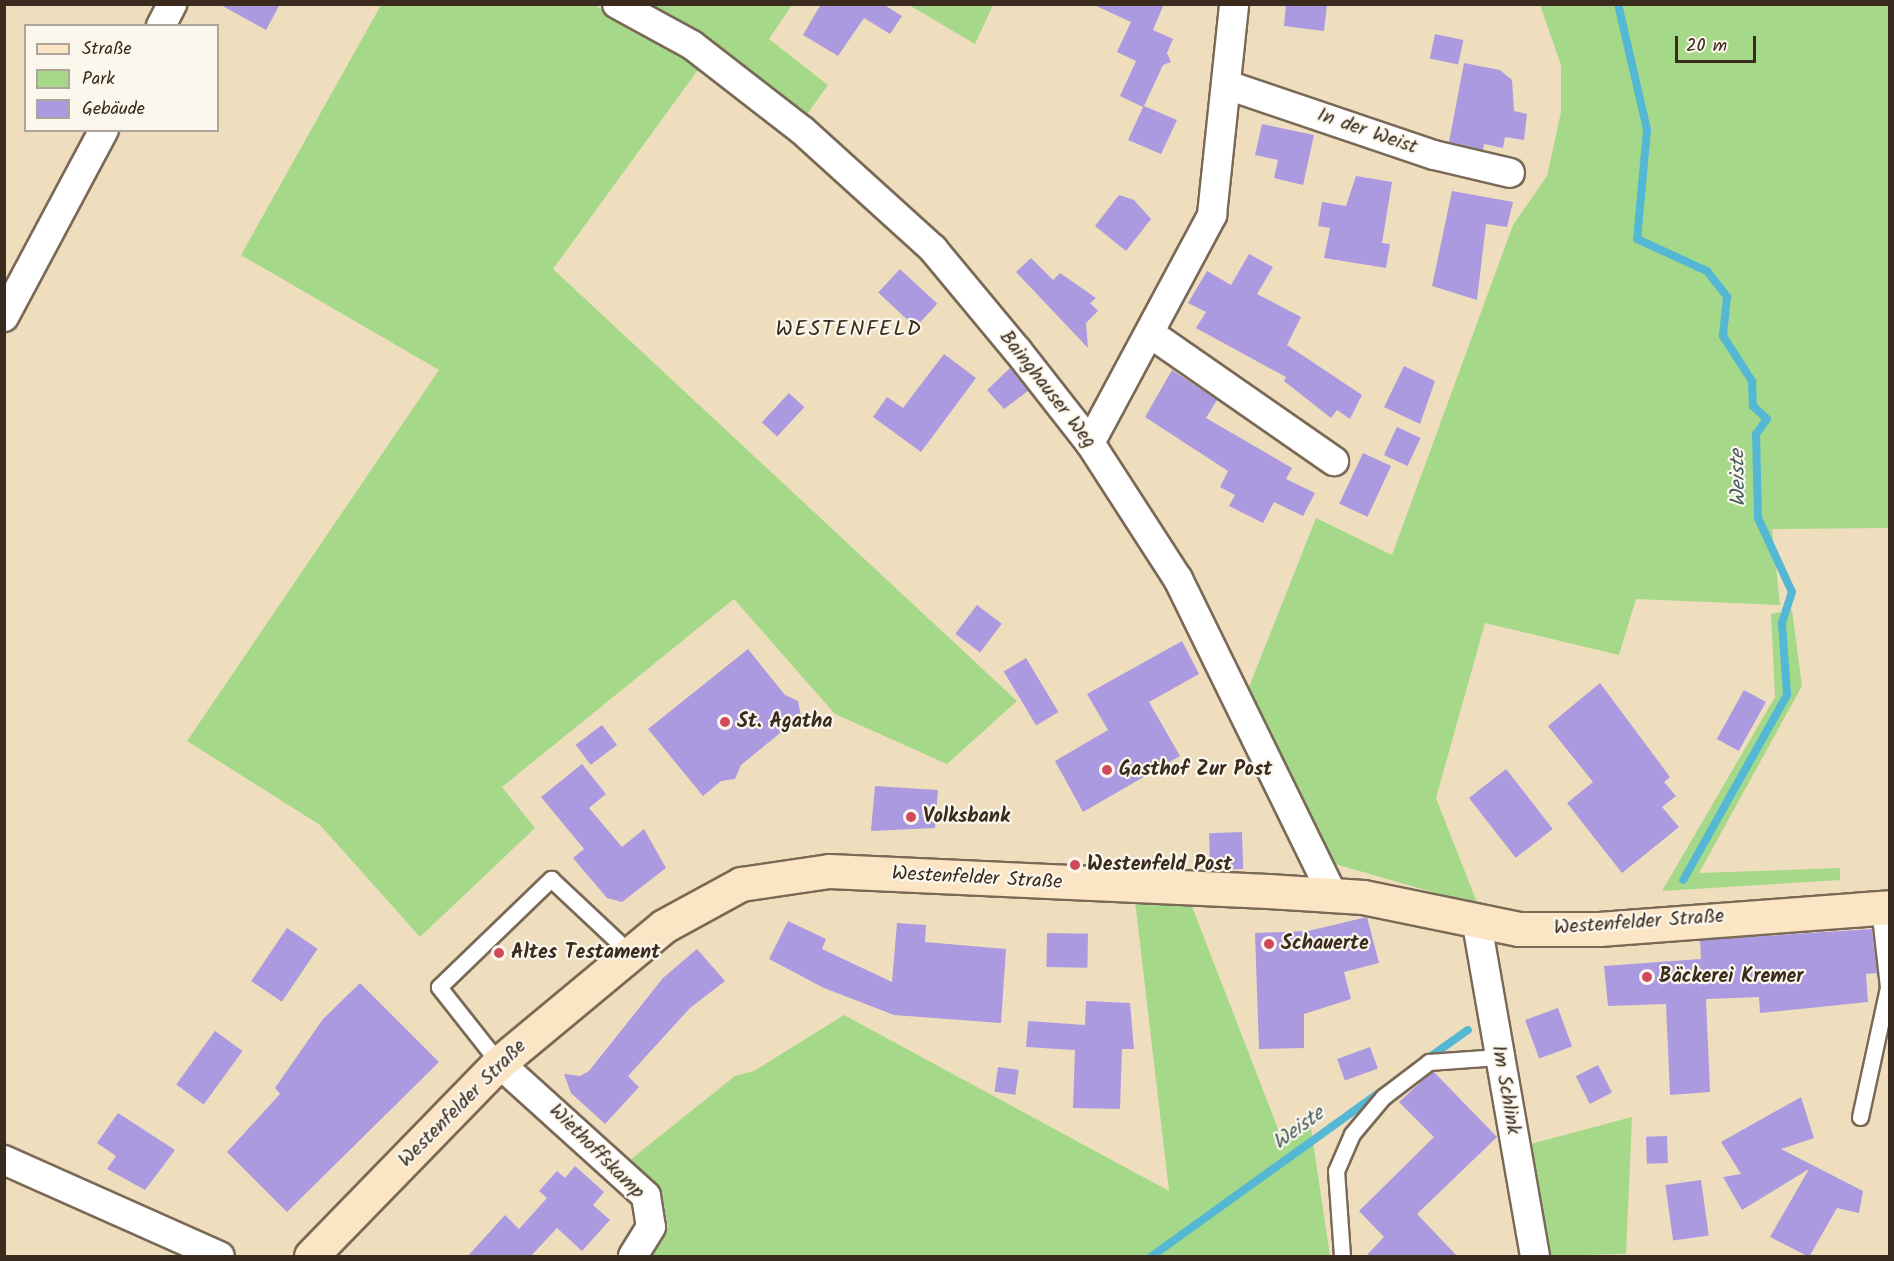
<!DOCTYPE html>
<meta charset="utf-8">
<style>
body{margin:0}
#map{position:relative;width:1894px;height:1261px;overflow:hidden;background:#eedebe;font-family:Kalam,sans-serif}
div>[style]{position:absolute}
[style*='--x']{left:calc(var(--x)*1px);top:calc(var(--y)*1px);width:calc(var(--w)*1px);rotate:calc(var(--a)*1deg)}
.green>*{inset:0;background:#a5d989}
.stream>*{height:8px;margin:-4px;padding:0 4px;transform-origin:4px;border-radius:4px;background:#54b7d3}
.building>*{inset:0;background:#ac9ae0;transform-origin:0 0}
.roads{filter:drop-shadow(2px 0 #7a6956) drop-shadow(-2px 0 #7a6956) drop-shadow(0 2px #7a6956) drop-shadow(0 -2px #7a6956)}
.service>*{height:15px;margin:-7.5px;padding:0 7.5px;transform-origin:7.5px;border-radius:7.5px;background:#fff}
.minor>*{height:28px;margin:-14px;padding:0 14px;transform-origin:14px;border-radius:14px;background:#fff}
.secondary>*{height:33px;margin:-16.5px;padding:0 16.5px;transform-origin:16.5px;border-radius:16.5px;background:#fce5c4}
.dots>*{width:16px;height:16px;translate:-50% -50%;box-sizing:border-box;border:3px solid #fbf7ec;border-radius:50%}
span{translate:-50% -50%;white-space:nowrap;text-align:center;line-height:1.15;-webkit-text-stroke:4.5px #fbf7ec;paint-order:stroke}
.street-label{font-size:20px;color:#3b2a1e}
.poi-label{font-size:20px;color:#3b2a1e;font-weight:700}
.left{translate:0 -50%;text-align:left}
.water-label{font-size:21px;color:#445b5d;font-style:italic}
.quarter-label{font-size:22px;color:#3b2a1e;letter-spacing:1.5px}
.frame{position:absolute;inset:0;border:6px solid #3b2a1e;pointer-events:none}
.legend{position:absolute;left:24px;top:24px;width:195px;height:108px;box-sizing:border-box;background:#fbf7ec;border:2px solid #aea59a;margin:0;padding:8px 10px;list-style:none;font-size:18px;color:#3b2a1e}
.legend li{display:flex;align-items:center;gap:12px;height:30px}
.legend b{width:30px;border:2px solid #aea59a}
.scale{position:absolute;left:1675px;top:36px;width:81px;height:27px;box-sizing:border-box;border:3px solid #3b2a1e;border-top:0;padding-left:8px;font-size:18px;line-height:21px;white-space:nowrap;color:#3b2a1e;-webkit-text-stroke:4px #fbf7ec;paint-order:stroke}
</style>
<div id="map">
<div class="green">
<div style="clip-path:polygon(381px 5px,594px 5px,703px 63px,553px 269px,1017px 701px,947px 764px,835px 714px,734px 599px,502px 787px,535px 828px,420px 937px,320px 825px,187px 741px,439px 370px,241px 255px)"></div>
<div style="clip-path:polygon(640px 5px,792px 5px,769px 39px,828px 85px,805px 117px)"></div>
<div style="clip-path:polygon(909px 5px,993px 5px,975px 44px)"></div>
<div style="clip-path:polygon(1540px 5px,1889px 5px,1889px 528px,1772px 529px,1780px 605px,1636px 599px,1619px 655px,1485px 623px,1436px 798px,1478px 905px,1335px 864px,1245px 697px,1316px 518px,1392px 555px,1513px 225px,1547px 176px,1561px 112px,1561px 65px)"></div>
<div style="clip-path:polygon(1792px 610px,1802px 686px,1699px 873px,1840px 868px,1840px 880px,1662px 891px,1775px 697px,1771px 614px)"></div>
<div style="clip-path:polygon(1135px 901px,1191px 904px,1280px 1134px,1309px 1115px,1330px 1256px,652px 1256px,668px 1226px,662px 1195px,630px 1160px,735px 1076px,754px 1071px,844px 1015px,1169px 1191px)"></div>
<div style="clip-path:polygon(1632px 1117px,1626px 1254px,1544px 1256px,1523px 1146px)"></div>
</div>
<div class="stream">
<div style="--x:1618;--y:4;--w:129;--a:77"></div>
<div style="--x:1647;--y:130;--w:109;--a:95.2"></div>
<div style="--x:1637;--y:239;--w:77;--a:24.6"></div>
<div style="--x:1707;--y:271;--w:33;--a:52"></div>
<div style="--x:1727;--y:297;--w:39;--a:96"></div>
<div style="--x:1723;--y:336;--w:54;--a:57.2"></div>
<div style="--x:1752;--y:381;--w:25;--a:88"></div>
<div style="--x:1753;--y:406;--w:19;--a:43"></div>
<div style="--x:1767;--y:419;--w:19;--a:126"></div>
<div style="--x:1756;--y:434;--w:84;--a:88.6"></div>
<div style="--x:1758;--y:518;--w:81;--a:65.3"></div>
<div style="--x:1792;--y:592;--w:33;--a:108"></div>
<div style="--x:1782;--y:623;--w:72;--a:86"></div>
<div style="--x:1787;--y:695;--w:212;--a:119.3"></div>
<div style="--x:1427;--y:1059;--w:50;--a:-35.3"></div>
<div style="--x:1152;--y:1256;--w:286;--a:-35.7"></div>
</div>
<div class="building">
<div style="clip-path:polygon(219px 4px,280px 4px,266px 30px)"></div>
<div style="clip-path:polygon(821px 4px,883px 4px,902px 16px,890px 34px,864px 18px,838px 56px,803px 35px)"></div>
<div style="clip-path:polygon(1092px 4px,1164px 4px,1153px 30px,1173px 39px,1167px 53px,1171px 62px,1163px 65px,1144px 106px,1177px 120px,1161px 154px,1128px 140px,1143px 107px,1120px 96px,1136px 61px,1117px 52px,1131px 22px)"></div>
<div style="clip-path:polygon(1286px 4px,1327px 4px,1324px 31px,1284px 26px)"></div>
<div style="left:1435px;top:34px;width:29px;height:25px;rotate:12deg"></div>
<div style="clip-path:polygon(1464px 63px,1500px 70px,1512px 80px,1514px 111px,1527px 114px,1524px 140px,1505px 137px,1503px 148px,1484px 144px,1483px 150px,1449px 142px)"></div>
<div style="clip-path:polygon(1262px 124px,1314px 135px,1303px 185px,1274px 178px,1278px 160px,1255px 155px)"></div>
<div style="clip-path:polygon(1356px 176px,1392px 182px,1382px 243px,1390px 244px,1386px 268px,1324px 258px,1330px 228px,1318px 226px,1322px 202px,1346px 206px)"></div>
<div style="clip-path:polygon(1452px 191px,1513px 202px,1507px 227px,1486px 224px,1477px 300px,1432px 286px)"></div>
<div style="clip-path:polygon(1119px 195px,1134px 200px,1151px 219px,1126px 251px,1095px 226px)"></div>
<div style="clip-path:polygon(1249px 254px,1273px 267px,1257px 294px,1301px 317px,1287px 345px,1362px 395px,1350px 419px,1337px 410px,1331px 418px,1284px 381px,1286px 377px,1196px 328px,1206px 312px,1188px 303px,1207px 271px,1231px 285px)"></div>
<div style="clip-path:polygon(1031px 258px,1053px 280px,1060px 273px,1096px 298px,1090px 303px,1098px 311px,1086px 323px,1088px 348px,1016px 272px)"></div>
<div style="left:900px;top:269px;width:51px;height:32px;rotate:43deg"></div>
<div style="clip-path:polygon(944px 354px,976px 378px,921px 452px,873px 417px,887px 397px,903px 408px)"></div>
<div style="clip-path:polygon(1404px 366px,1435px 381px,1420px 424px,1384px 407px)"></div>
<div style="clip-path:polygon(1010px 368px,1028px 391px,1004px 409px,987px 390px)"></div>
<div style="clip-path:polygon(1172px 370px,1217px 400px,1206px 418px,1292px 468px,1286px 479px,1315px 493px,1303px 516px,1274px 502px,1263px 523px,1229px 506px,1235px 495px,1220px 487px,1228px 471px,1145px 417px)"></div>
<div style="left:789px;top:393px;width:21px;height:40px;rotate:43deg"></div>
<div style="left:1397px;top:427px;width:26px;height:31px;rotate:25deg"></div>
<div style="left:1363px;top:453px;width:31px;height:56px;rotate:25deg"></div>
<div style="left:977px;top:605px;width:31px;height:36px;rotate:37deg"></div>
<div style="clip-path:polygon(1182px 641px,1199px 674px,1149px 702px,1180px 756px,1083px 812px,1055px 761px,1108px 730px,1087px 694px)"></div>
<div style="clip-path:polygon(748px 649px,785px 695px,798px 701px,801px 716px,741px 765px,735px 779px,721px 781px,703px 796px,648px 729px)"></div>
<div style="left:1026px;top:658px;width:63px;height:26px;rotate:59deg"></div>
<div style="clip-path:polygon(1600px 683px,1670px 777px,1664px 782px,1676px 796px,1662px 807px,1679px 827px,1622px 873px,1567px 803px,1593px 782px,1548px 726px)"></div>
<div style="left:1744px;top:690px;width:25px;height:56px;rotate:29deg"></div>
<div style="left:602px;top:725px;width:25px;height:33px;rotate:53deg"></div>
<div style="clip-path:polygon(582px 764px,606px 794px,589px 808px,622px 847px,644px 829px,666px 868px,622px 902px,607px 898px,573px 858px,584px 849px,541px 797px)"></div>
<div style="left:1506px;top:769px;width:76px;height:47px;rotate:52deg"></div>
<div style="clip-path:polygon(875px 786px,938px 790px,935px 828px,871px 831px)"></div>
<div style="left:1242px;top:832px;width:37px;height:33px;rotate:88deg"></div>
<div style="clip-path:polygon(1367px 917px,1379px 963px,1344px 972px,1351px 999px,1304px 1014px,1304px 1048px,1259px 1049px,1255px 933px,1308px 931px)"></div>
<div style="clip-path:polygon(788px 921px,826px 939px,822px 949px,892px 982px,897px 923px,926px 925px,925px 942px,1006px 949px,1001px 1023px,894px 1015px,824px 988px,769px 959px)"></div>
<div style="left:287px;top:928px;width:37px;height:64px;rotate:34deg"></div>
<div style="clip-path:polygon(1872px 929px,1877px 973px,1866px 974px,1868px 1002px,1760px 1013px,1759px 997px,1706px 999px,1710px 1092px,1670px 1095px,1666px 1004px,1608px 1006px,1604px 966px,1701px 959px,1700px 940px)"></div>
<div style="left:1047px;top:933px;width:41px;height:34px;rotate:1deg"></div>
<div style="clip-path:polygon(697px 949px,725px 981px,690px 1008px,628px 1076px,639px 1087px,605px 1124px,571px 1093px,564px 1074px,580px 1076px,589px 1071px,663px 978px)"></div>
<div style="clip-path:polygon(360px 983px,439px 1062px,287px 1212px,227px 1152px,280px 1094px,275px 1088px,323px 1019px)"></div>
<div style="clip-path:polygon(1086px 1001px,1130px 1003px,1134px 1049px,1122px 1049px,1120px 1109px,1073px 1108px,1075px 1050px,1026px 1047px,1028px 1021px,1085px 1025px)"></div>
<div style="left:1558px;top:1008px;width:41px;height:35px;rotate:70deg"></div>
<div style="left:215px;top:1031px;width:34px;height:66px;rotate:36deg"></div>
<div style="left:1370px;top:1047px;width:23px;height:35px;rotate:70deg"></div>
<div style="left:1598px;top:1065px;width:31px;height:25px;rotate:63deg"></div>
<div style="left:998px;top:1067px;width:21px;height:25px;rotate:8deg"></div>
<div style="clip-path:polygon(1433px 1071px,1497px 1137px,1417px 1214px,1458px 1257px,1365px 1257px,1384px 1237px,1359px 1211px,1434px 1137px,1399px 1102px)"></div>
<div style="clip-path:polygon(1801px 1097px,1814px 1138px,1781px 1149px,1863px 1191px,1859px 1213px,1837px 1208px,1809px 1257px,1770px 1237px,1809px 1169px,1742px 1210px,1723px 1177px,1741px 1174px,1721px 1142px)"></div>
<div style="clip-path:polygon(118px 1113px,175px 1150px,145px 1190px,107px 1169px,116px 1156px,97px 1143px)"></div>
<div style="left:1667px;top:1136px;width:27px;height:21px;rotate:88deg"></div>
<div style="clip-path:polygon(575px 1166px,604px 1192px,593px 1205px,610px 1220px,582px 1251px,557px 1228px,530px 1257px,467px 1257px,505px 1215px,519px 1229px,547px 1198px,539px 1191px,557px 1171px,565px 1178px)"></div>
<div style="left:1701px;top:1180px;width:56px;height:36px;rotate:82deg"></div>
</div>
<div class="roads">
<div class="service">
<div style="--x:499;--y:1063;--w:97;--a:-128.3"></div>
<div style="--x:439;--y:987;--w:156;--a:-44"></div>
<div style="--x:551;--y:879;--w:110;--a:43.2"></div>
<div style="--x:1860;--y:1117;--w:133;--a:-77.8"></div>
<div style="--x:1888;--y:987;--w:81;--a:-96.4"></div>
<div style="--x:1342;--y:1256;--w:85;--a:-94"></div>
<div style="--x:1336;--y:1171;--w:40;--a:-66.6"></div>
<div style="--x:1352;--y:1134;--w:48;--a:-50"></div>
<div style="--x:1383;--y:1097;--w:58;--a:-37.3"></div>
<div style="--x:1429;--y:1062;--w:69;--a:-4.1"></div>
</div>
<div class="minor">
<div style="--x:617;--y:4;--w:85;--a:28.7"></div>
<div style="--x:692;--y:45;--w:140;--a:37.8"></div>
<div style="--x:803;--y:131;--w:176;--a:42.2"></div>
<div style="--x:933;--y:249;--w:131;--a:50.3"></div>
<div style="--x:1017;--y:350;--w:118;--a:51.9"></div>
<div style="--x:1090;--y:443;--w:162;--a:57.1"></div>
<div style="--x:1178;--y:579;--w:353;--a:63.9"></div>
<div style="--x:161;--y:26;--w:25;--a:-63"></div>
<div style="--x:1227;--y:85;--w:219;--a:18.7"></div>
<div style="--x:1434;--y:155;--w:78;--a:13.3"></div>
<div style="--x:4;--y:317;--w:212;--a:-61.9"></div>
<div style="--x:1151;--y:334;--w:223;--a:34.8"></div>
<div style="--x:1090;--y:443;--w:259;--a:-61.8"></div>
<div style="--x:1212;--y:215;--w:212;--a:-84"></div>
<div style="--x:1477;--y:924;--w:337;--a:80.1"></div>
<div style="--x:499;--y:1063;--w:198;--a:42.1"></div>
<div style="--x:646;--y:1196;--w:31;--a:81"></div>
<div style="--x:651;--y:1227;--w:34;--a:122"></div>
<div style="--x:4;--y:1160;--w:236;--a:24"></div>
</div>
<div class="secondary">
<div style="--x:311;--y:1256;--w:269;--a:-45.8"></div>
<div style="--x:499;--y:1063;--w:214;--a:-39.7"></div>
<div style="--x:664;--y:926;--w:88;--a:-28.6"></div>
<div style="--x:741;--y:884;--w:89;--a:-8.4"></div>
<div style="--x:829;--y:871;--w:439;--a:2.6"></div>
<div style="--x:1268;--y:891;--w:95;--a:3.6"></div>
<div style="--x:1363;--y:897;--w:159;--a:11.6"></div>
<div style="--x:1519;--y:929;--w:80;--a:0"></div>
<div style="--x:1599;--y:929;--w:292;--a:-4.3"></div>
</div>
</div>
<div class="dots">
<div style="left:725px;top:722px;background:#d1495b"></div>
<div style="left:1107px;top:770px;background:#d1495b"></div>
<div style="left:911px;top:817px;background:#d1495b"></div>
<div style="left:1075px;top:865px;background:#d1495b"></div>
<div style="left:1269px;top:944px;background:#d1495b"></div>
<div style="left:499px;top:953px;background:#d1495b"></div>
<div style="left:1647px;top:977px;background:#d1495b"></div>
</div>
<div class="street-label">
<span style="left:1367px;top:132px;rotate:19deg">In der Weist</span>
<span style="left:1047px;top:390px;rotate:52deg">Bainghauser Weg</span>
<span style="left:977px;top:879px;rotate:3deg">Westenfelder Straße</span>
<span style="left:1639px;top:923px;rotate:-4deg">Westenfelder Straße</span>
<span style="left:1505px;top:1090px;rotate:80deg">Im Schlink</span>
<span style="left:463px;top:1104px;rotate:-45deg">Westenfelder Straße</span>
<span style="left:596px;top:1152px;rotate:45deg">Wiethoffskamp</span>
</div>
<div class="poi-label">
<span class="left" style="left:737px;top:722px">St. Agatha</span>
<span class="left" style="left:1119px;top:770px">Gasthof Zur Post</span>
<span class="left" style="left:923px;top:817px">Volksbank</span>
<span class="left" style="left:1087px;top:865px">Westenfeld Post</span>
<span class="left" style="left:1281px;top:944px">Schauerte</span>
<span class="left" style="left:511px;top:953px">Altes Testament</span>
<span class="left" style="left:1659px;top:977px">Bäckerei Kremer</span>
</div>
<div class="water-label">
<span style="left:1739px;top:478px;rotate:-91deg">Weiste</span>
<span style="left:1299px;top:1129px;rotate:-36deg">Weiste</span>
</div>
<div class="quarter-label">
<span style="left:849px;top:330px">WESTENFELD</span>
</div>
<div class="frame"></div>
<ul class="legend">
<li><b style="height:8px;background:#fce5c4"></b>Straße</li>
<li><b style="height:16px;background:#a5d989"></b>Park</li>
<li><b style="height:16px;background:#ac9ae0"></b>Gebäude</li>
</ul>
<div class="scale">20 m</div>
</div>
